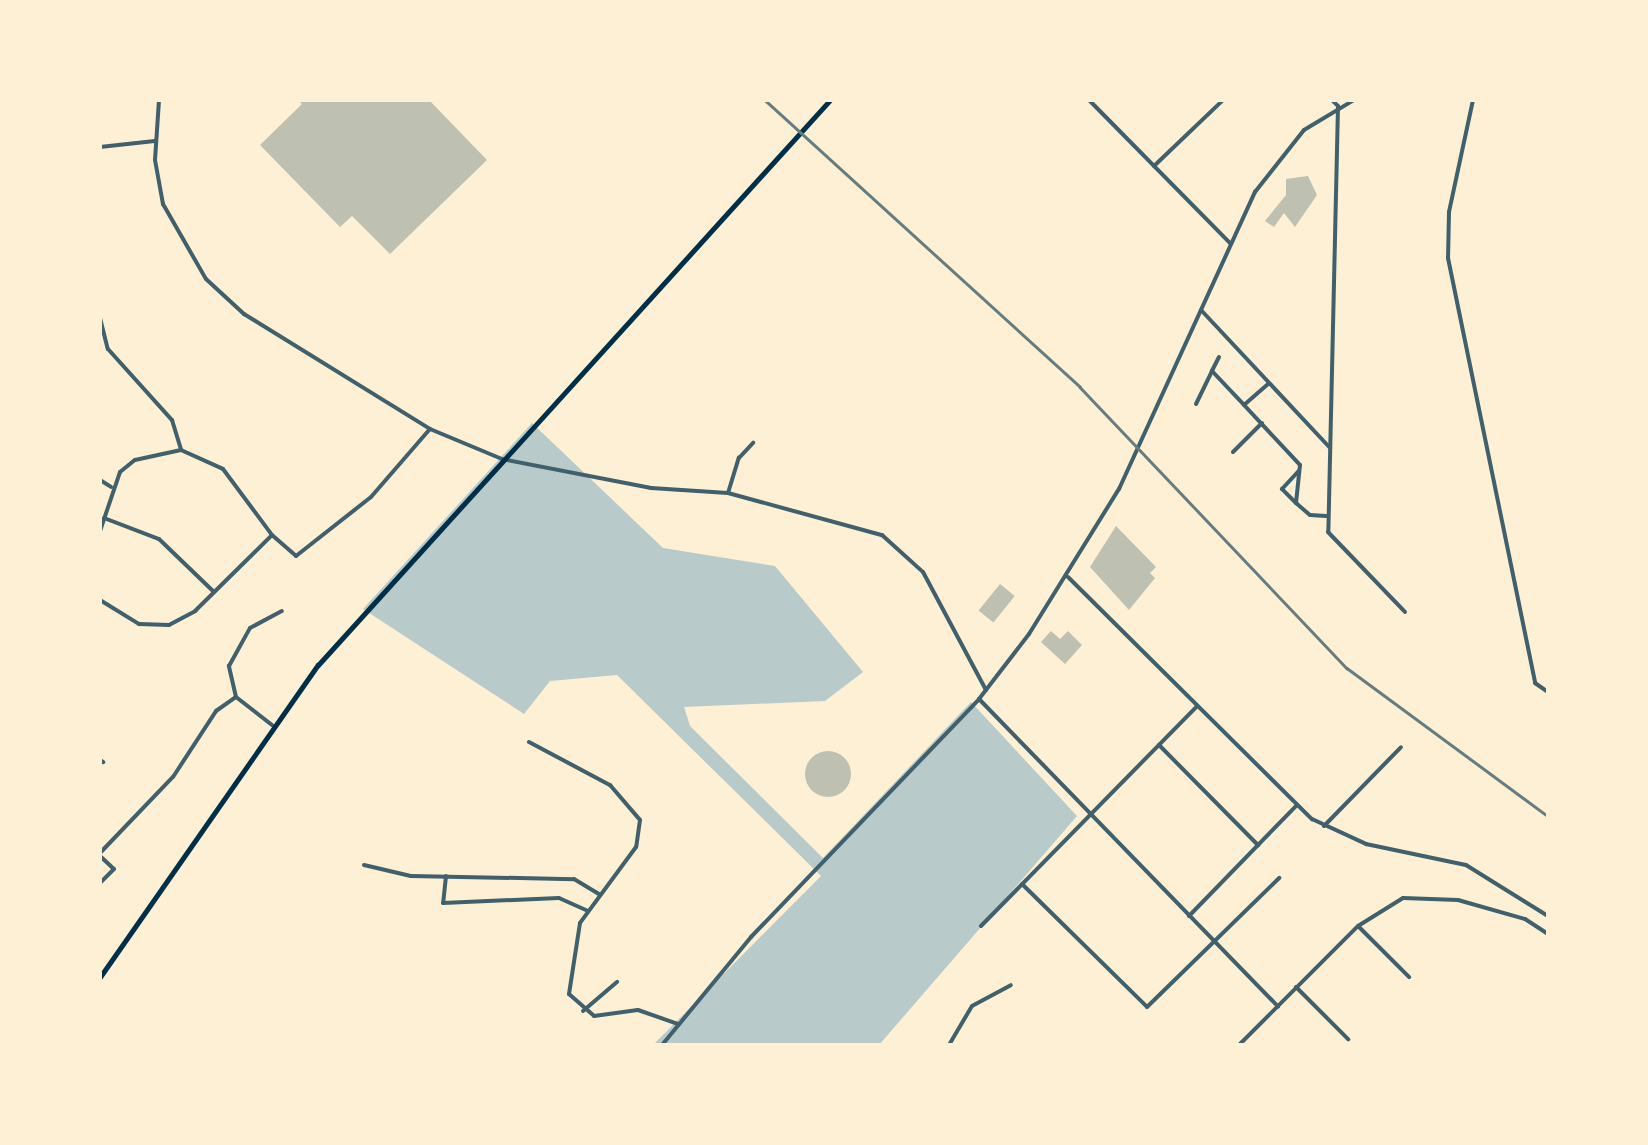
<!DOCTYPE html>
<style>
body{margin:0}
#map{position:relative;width:1648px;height:1145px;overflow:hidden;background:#fdf0d5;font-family:"Work Sans",sans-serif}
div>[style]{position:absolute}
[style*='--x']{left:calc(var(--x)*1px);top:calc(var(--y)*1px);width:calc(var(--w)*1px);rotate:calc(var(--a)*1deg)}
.green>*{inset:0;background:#b9caca}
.building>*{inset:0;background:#bec0b2;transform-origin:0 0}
.round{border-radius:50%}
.minor>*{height:4px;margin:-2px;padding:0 2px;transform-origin:2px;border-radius:2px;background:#3f606c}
.tertiary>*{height:4px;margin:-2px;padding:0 2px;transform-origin:2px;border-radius:2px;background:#3f606c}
.secondary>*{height:5px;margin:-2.5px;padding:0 2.5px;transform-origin:2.5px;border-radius:2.5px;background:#003049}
.rail>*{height:2.5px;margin:-1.25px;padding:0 1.25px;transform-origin:1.25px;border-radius:1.25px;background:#657d81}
span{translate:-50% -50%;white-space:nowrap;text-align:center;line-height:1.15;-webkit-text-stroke:10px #fdf0d5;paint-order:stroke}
.frame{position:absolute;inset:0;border:102px solid #fdf0d5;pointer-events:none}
</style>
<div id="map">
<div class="green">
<div style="clip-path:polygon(532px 423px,663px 548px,775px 566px,863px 672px,825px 701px,684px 707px,690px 726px,823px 858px,971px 702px,1077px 816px,879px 1045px,653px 1045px,821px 876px,617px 675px,550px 681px,524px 714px,363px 609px)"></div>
</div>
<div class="building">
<div style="clip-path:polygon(298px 100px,429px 100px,487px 160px,390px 254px,352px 216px,340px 227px,260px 145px,302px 104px)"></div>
<div style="clip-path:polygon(1308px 176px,1317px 195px,1295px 227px,1284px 213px,1274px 227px,1265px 221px,1286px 195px,1286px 179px)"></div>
<div style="clip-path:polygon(1116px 526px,1156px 567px,1150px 573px,1155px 578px,1129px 610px,1090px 567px)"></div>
<div style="left:1000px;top:584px;width:19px;height:34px;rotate:39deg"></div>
<div style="clip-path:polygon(1051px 631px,1060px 639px,1068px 631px,1082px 645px,1065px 664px,1041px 642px)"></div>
<div class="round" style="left:805px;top:751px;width:46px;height:46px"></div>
</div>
<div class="minor">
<div style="--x:1332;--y:100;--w:8;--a:45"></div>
<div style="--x:1338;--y:106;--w:426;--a:91.3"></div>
<div style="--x:1328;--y:532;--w:111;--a:46.1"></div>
<div style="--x:1473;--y:100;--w:115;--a:102.1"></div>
<div style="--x:1449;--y:212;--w:46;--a:91.2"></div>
<div style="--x:1448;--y:258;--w:434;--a:78.4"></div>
<div style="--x:1535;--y:683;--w:16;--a:35"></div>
<div style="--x:100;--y:147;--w:55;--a:-6.2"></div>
<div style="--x:1154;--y:166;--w:95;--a:-43.7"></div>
<div style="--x:1201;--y:310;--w:189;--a:46.9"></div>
<div style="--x:100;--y:318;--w:32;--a:76"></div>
<div style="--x:108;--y:349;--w:96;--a:48"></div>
<div style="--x:172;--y:420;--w:31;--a:73"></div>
<div style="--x:1219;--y:357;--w:16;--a:117"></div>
<div style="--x:1212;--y:371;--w:47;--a:46.7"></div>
<div style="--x:1244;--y:405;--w:33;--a:-41"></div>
<div style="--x:1196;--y:404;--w:37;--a:-64"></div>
<div style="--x:1244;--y:405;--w:82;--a:47"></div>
<div style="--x:1300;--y:465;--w:38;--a:96"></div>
<div style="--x:1296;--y:503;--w:18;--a:41"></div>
<div style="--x:1310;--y:515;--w:16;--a:4"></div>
<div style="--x:1233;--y:452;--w:41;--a:-45"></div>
<div style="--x:100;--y:480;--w:13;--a:32"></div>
<div style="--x:728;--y:493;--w:37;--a:-73"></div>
<div style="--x:739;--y:458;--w:21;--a:-47"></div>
<div style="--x:1296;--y:503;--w:20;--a:-135"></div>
<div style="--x:1282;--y:489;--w:25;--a:-47"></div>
<div style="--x:104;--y:518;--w:59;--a:20.9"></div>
<div style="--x:159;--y:539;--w:76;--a:43.9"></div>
<div style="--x:100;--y:531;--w:62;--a:-71.3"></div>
<div style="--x:120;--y:472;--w:19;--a:-39"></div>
<div style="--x:135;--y:460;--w:47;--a:-12.3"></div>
<div style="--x:181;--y:450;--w:46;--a:24.3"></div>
<div style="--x:223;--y:469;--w:82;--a:53.4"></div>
<div style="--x:272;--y:535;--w:32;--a:41"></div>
<div style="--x:296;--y:556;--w:95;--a:-38.2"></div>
<div style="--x:371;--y:497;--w:90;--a:-49.1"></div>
<div style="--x:100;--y:600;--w:46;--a:31.6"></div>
<div style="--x:139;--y:624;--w:30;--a:2"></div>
<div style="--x:169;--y:625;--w:30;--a:-28"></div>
<div style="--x:195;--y:611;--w:108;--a:-44.6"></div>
<div style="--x:979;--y:699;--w:429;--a:45.8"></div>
<div style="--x:272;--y:725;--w:46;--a:-142.1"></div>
<div style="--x:236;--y:697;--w:32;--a:-103"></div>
<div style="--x:229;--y:666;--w:43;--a:-61.1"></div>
<div style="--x:250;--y:628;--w:36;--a:-28"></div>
<div style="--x:529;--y:742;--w:92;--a:28"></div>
<div style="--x:610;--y:785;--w:46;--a:49.4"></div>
<div style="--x:640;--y:820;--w:27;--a:98"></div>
<div style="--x:636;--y:847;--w:94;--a:126.4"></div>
<div style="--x:580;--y:923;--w:72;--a:98.8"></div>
<div style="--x:569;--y:994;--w:33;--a:41"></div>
<div style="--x:594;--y:1016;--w:44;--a:-7.8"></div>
<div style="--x:638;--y:1010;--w:42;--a:19.3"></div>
<div style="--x:1159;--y:745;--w:141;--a:45.3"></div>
<div style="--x:100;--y:760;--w:4;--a:34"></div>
<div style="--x:1324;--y:826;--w:110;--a:-45.7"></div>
<div style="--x:100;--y:853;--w:105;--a:-46.2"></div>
<div style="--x:173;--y:777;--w:79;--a:-56.9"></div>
<div style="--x:216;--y:711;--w:24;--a:-35"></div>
<div style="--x:100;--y:856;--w:19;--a:43"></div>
<div style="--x:114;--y:869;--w:20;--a:135"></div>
<div style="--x:364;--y:865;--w:48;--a:13.2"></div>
<div style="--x:411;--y:876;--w:163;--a:1.1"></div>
<div style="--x:574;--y:879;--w:29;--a:31"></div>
<div style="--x:446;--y:876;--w:27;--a:96"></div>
<div style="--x:443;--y:903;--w:116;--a:-2.5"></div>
<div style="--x:559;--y:898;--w:30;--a:24"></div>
<div style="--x:1022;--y:884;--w:175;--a:44.5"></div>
<div style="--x:1147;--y:1007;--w:185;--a:-44.3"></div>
<div style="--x:1189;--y:916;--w:153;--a:-45.8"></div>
<div style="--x:981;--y:926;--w:308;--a:-45.5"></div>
<div style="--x:1359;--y:927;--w:71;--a:45"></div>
<div style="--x:1296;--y:987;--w:74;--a:45"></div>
<div style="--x:583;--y:1011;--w:45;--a:-40.5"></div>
<div style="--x:949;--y:1045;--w:45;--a:-59.5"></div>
<div style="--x:972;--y:1006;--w:44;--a:-28.3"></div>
<div style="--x:1239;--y:1045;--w:168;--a:-45"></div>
<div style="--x:1358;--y:926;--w:53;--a:-31.9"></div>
<div style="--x:1403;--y:898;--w:55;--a:2.1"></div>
<div style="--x:1458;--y:900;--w:70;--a:15.8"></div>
<div style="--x:1525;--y:919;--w:27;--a:33"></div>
</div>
<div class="tertiary">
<div style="--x:159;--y:100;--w:60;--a:93.8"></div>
<div style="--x:155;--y:160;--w:45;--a:79.7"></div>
<div style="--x:163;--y:204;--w:86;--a:60.2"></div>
<div style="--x:206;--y:279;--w:52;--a:42.6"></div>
<div style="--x:244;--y:314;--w:219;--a:31.7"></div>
<div style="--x:430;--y:429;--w:78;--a:22.6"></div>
<div style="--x:502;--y:459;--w:152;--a:11"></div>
<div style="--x:651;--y:488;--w:77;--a:3.7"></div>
<div style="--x:728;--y:493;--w:160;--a:15.3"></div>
<div style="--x:882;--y:535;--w:55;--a:42.1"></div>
<div style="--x:923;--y:572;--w:134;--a:61.9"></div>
<div style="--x:1089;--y:100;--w:202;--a:45.4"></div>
<div style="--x:1068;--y:577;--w:344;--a:44.8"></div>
<div style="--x:1312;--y:819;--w:60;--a:24.8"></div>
<div style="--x:1366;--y:844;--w:102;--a:11.9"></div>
<div style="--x:1466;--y:865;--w:97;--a:31.9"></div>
<div style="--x:662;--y:1045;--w:140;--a:-50.5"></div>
<div style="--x:751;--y:937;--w:330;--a:-46.2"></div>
<div style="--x:979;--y:699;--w:82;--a:-52.4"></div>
<div style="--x:1029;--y:634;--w:171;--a:-58.2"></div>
<div style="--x:1119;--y:489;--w:327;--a:-65.4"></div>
<div style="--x:1255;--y:192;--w:79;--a:-51.7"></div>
<div style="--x:1304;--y:130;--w:58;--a:-31"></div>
</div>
<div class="secondary">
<div style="--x:100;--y:977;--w:381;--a:-55.1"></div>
<div style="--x:318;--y:665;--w:762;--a:-47.82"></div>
</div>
<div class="rail">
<div style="--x:765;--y:100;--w:426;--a:42.3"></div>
<div style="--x:1080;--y:387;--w:388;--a:46.5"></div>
<div style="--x:1347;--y:668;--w:250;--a:36.4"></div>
</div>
<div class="frame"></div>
</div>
